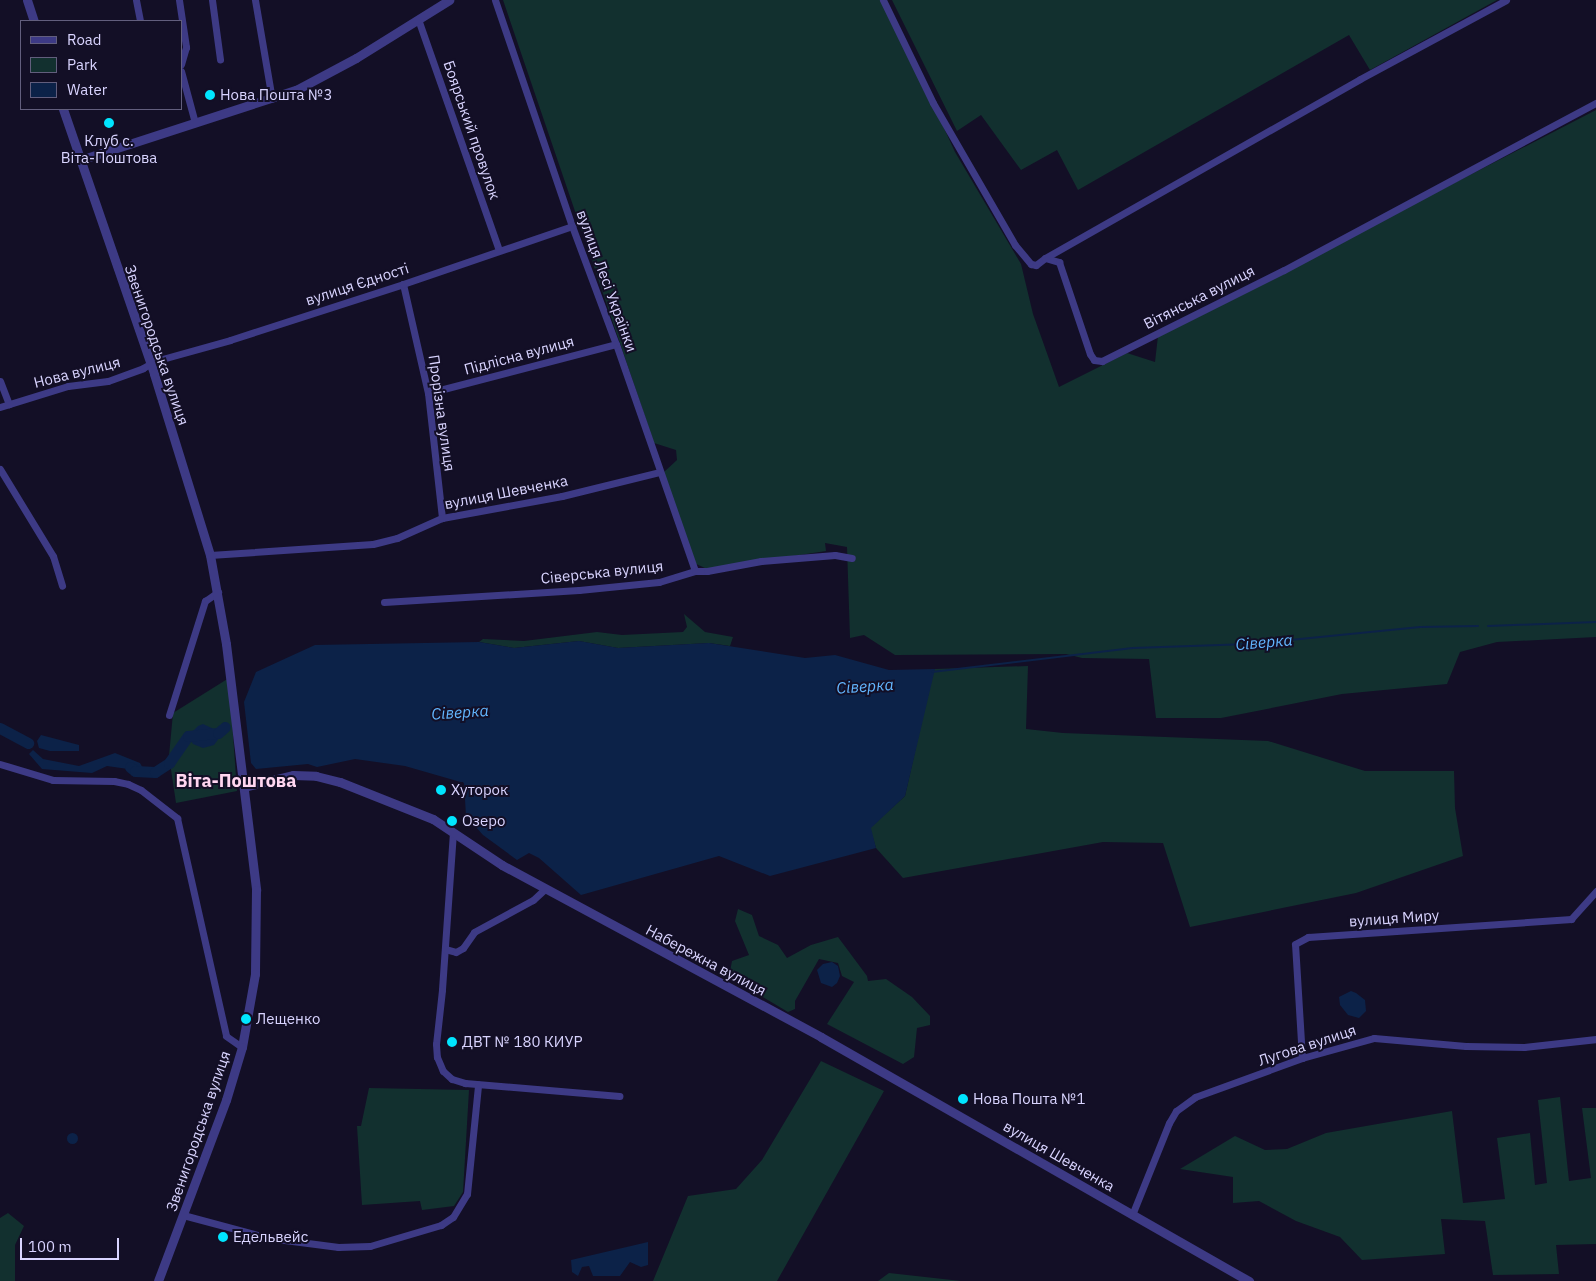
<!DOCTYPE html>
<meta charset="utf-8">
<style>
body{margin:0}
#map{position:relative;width:1596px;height:1281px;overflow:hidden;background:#130f26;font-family:"IBM Plex Sans",sans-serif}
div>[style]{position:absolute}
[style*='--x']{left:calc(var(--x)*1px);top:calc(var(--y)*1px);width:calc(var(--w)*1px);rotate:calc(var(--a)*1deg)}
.green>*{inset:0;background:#12302f}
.water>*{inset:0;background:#0c2248}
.round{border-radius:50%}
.stream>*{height:2px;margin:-1px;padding:0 1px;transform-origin:1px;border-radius:1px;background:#0c2248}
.river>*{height:11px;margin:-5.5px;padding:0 5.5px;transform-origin:5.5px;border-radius:5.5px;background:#0c2248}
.minor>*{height:7px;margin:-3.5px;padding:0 3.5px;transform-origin:3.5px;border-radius:3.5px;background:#3d3a85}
.tertiary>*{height:9px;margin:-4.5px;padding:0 4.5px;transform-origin:4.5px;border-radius:4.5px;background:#3d3a85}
.dots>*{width:14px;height:14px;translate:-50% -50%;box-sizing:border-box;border:2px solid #130f26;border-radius:50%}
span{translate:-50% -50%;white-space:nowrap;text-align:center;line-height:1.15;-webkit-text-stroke:4px #130f26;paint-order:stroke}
.poi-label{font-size:15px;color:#d9d4ff}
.left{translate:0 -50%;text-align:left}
.street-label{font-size:15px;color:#d9d4ff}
.water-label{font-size:16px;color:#62b6ff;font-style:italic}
.quarter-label{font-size:18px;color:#ffd6f0;font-weight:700}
.legend{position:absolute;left:20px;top:20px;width:162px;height:90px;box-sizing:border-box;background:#130f26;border:1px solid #625e7d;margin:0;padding:6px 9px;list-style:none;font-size:15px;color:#d9d4ff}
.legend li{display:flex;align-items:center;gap:10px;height:25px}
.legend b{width:25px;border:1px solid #625e7d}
.scale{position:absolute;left:20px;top:1238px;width:99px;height:22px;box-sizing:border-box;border:2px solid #d9d4ff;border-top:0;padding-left:6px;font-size:15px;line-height:18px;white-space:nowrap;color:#d9d4ff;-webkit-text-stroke:4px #130f26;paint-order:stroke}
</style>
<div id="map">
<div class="green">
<div style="clip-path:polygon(503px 0,885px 0,955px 152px,1021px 264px,1033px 314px,1059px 387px,1127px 353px,1155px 362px,1158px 336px,1596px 110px,1596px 637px,1497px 642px,1460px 652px,1447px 684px,1342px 694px,1221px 718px,1156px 718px,1149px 659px,1082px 658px,1066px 654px,895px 655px,864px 635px,850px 638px,847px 547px,825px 543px,826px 551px,707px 569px,692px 562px,664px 472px,677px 460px,676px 450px,654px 443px)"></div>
<div style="clip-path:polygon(892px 0,1497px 0,1370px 70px,1349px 35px,1078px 190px,1057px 150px,1021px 170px,981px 115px,957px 131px)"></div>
<div style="clip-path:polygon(684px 614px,705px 632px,733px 637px,730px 646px,709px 643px,618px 648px,579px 641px,514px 648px,479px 642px,483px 639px,524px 641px,597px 632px,622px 635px,683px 632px,687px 627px)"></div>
<div style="clip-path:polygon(1028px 666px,1026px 729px,1063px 733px,1268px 741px,1365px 771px,1454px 771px,1455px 808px,1463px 856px,1356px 893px,1190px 927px,1163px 843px,1103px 842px,903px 878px,876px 848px,870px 828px,905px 796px,933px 671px,935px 669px)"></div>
<div style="clip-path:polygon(229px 678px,237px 791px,176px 803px,169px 756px,173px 713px)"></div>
<div style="clip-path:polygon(738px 909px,752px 915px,759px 936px,778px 945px,787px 958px,811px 945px,838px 937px,867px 976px,868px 981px,886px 979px,912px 997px,930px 1016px,930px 1025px,917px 1028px,914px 1057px,903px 1064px,827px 1024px,854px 982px,842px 976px,838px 963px,819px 959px,795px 1001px,795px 1009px,788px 1012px,729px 977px,732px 961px,749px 955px,735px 921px)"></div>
<div style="clip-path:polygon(821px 1061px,884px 1091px,777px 1281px,653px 1281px,688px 1196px,736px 1189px,762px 1160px)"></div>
<div style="clip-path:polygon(369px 1088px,469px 1090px,463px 1192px,454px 1206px,422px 1210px,420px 1201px,362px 1205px,357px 1126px,361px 1126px)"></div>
<div style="clip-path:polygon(1560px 1097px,1569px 1181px,1591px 1178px,1582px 1108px,1596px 1108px,1596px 1244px,1556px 1245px,1559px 1274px,1493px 1275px,1485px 1221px,1441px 1219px,1445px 1254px,1362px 1260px,1340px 1237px,1296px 1221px,1259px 1201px,1233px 1203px,1233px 1177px,1180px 1169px,1235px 1136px,1265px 1150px,1287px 1149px,1326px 1133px,1452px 1111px,1463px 1203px,1505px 1199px,1497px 1138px,1530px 1133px,1535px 1185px,1547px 1183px,1538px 1100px)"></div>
<div style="clip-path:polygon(8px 1213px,24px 1226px,15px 1245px,15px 1281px,0 1281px,0 1218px)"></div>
<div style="clip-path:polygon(889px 1273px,961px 1281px,878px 1281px)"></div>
</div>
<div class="water">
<div style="clip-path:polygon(579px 641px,618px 648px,709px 643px,805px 658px,835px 655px,889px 670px,935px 669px,905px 796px,871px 828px,876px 848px,770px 876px,719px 856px,581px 895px,539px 858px,529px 853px,517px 860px,483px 835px,466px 816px,464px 783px,405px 766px,355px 759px,317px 767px,308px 764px,256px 769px,251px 763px,244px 702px,256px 672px,315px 645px,479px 642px,514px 648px)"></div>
<div style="clip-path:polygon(203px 724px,218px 731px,220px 737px,214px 745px,203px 748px,193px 744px,188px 736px,198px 726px)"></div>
<div style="clip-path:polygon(41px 735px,79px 745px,79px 751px,50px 751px,39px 748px,37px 741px)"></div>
<div style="clip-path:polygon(33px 750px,43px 759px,79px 766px,115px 753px,140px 763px,145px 772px,143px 777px,130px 773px,128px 769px,107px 766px,92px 773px,42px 769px,29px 754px)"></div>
<div style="clip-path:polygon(832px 962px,838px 966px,840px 976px,837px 983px,832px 987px,821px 983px,817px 970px,823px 964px)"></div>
<div style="clip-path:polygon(1351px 991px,1356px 993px,1365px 1000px,1366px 1011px,1359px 1018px,1348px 1015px,1340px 1005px,1339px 997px)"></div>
<div class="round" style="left:66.5px;top:1132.5px;width:11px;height:11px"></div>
<div style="clip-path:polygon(648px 1242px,648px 1265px,641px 1267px,630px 1262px,620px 1276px,593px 1276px,589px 1266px,582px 1267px,578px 1276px,572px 1272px,571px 1260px)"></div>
</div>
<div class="stream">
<div style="--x:1488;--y:626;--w:108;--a:-2.1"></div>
<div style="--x:932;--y:672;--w:202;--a:-6.8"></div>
<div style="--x:1133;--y:648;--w:116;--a:-2"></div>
<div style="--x:1249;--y:644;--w:172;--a:-5.7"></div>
<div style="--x:1420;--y:627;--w:58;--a:-1"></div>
</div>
<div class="river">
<div style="--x:0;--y:728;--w:32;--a:28"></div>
<div style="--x:130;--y:767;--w:6;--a:39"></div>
<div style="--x:135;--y:771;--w:20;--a:3"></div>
<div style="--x:155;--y:772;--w:17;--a:-33"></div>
<div style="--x:169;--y:763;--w:33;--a:-55"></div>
<div style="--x:188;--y:736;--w:30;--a:-6"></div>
<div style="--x:218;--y:733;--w:9;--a:-41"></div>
</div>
<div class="minor">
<div style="--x:136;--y:0;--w:21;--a:79"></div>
<div style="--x:179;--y:0;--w:48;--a:81.5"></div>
<div style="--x:186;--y:47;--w:18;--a:106"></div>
<div style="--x:212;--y:0;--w:60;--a:82.3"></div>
<div style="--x:255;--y:0;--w:100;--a:80.3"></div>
<div style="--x:495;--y:0;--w:239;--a:71.2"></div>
<div style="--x:572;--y:226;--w:126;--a:69.6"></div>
<div style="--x:616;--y:344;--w:240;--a:70.8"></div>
<div style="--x:883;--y:0;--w:114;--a:64.1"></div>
<div style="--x:933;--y:103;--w:164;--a:60"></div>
<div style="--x:1015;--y:245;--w:25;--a:50"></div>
<div style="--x:1031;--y:264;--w:5;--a:11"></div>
<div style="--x:1036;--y:265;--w:11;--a:-38"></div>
<div style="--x:1045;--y:258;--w:15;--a:16"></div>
<div style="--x:1059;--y:262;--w:97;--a:71.4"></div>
<div style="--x:1090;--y:354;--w:7;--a:56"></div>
<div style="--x:1094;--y:360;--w:8;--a:7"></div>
<div style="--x:1102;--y:361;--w:203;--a:-26.6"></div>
<div style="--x:1284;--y:270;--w:354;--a:-28.2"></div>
<div style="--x:418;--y:19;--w:245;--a:70.7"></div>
<div style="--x:181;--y:71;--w:54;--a:74.9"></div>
<div style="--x:1045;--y:258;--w:362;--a:-29.6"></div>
<div style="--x:1360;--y:79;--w:166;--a:-28.4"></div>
<div style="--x:403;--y:284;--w:112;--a:77.1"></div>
<div style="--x:428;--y:393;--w:126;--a:83.6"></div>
<div style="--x:0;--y:381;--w:25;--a:69"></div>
<div style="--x:428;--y:393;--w:194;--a:-14.6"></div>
<div style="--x:0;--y:407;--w:71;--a:-17.2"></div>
<div style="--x:68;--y:386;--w:40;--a:-7.1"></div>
<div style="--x:108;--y:381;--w:37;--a:-20"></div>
<div style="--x:143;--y:368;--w:14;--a:-30"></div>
<div style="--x:155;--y:361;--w:78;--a:-15.6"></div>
<div style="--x:230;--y:340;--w:182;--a:-17.9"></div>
<div style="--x:403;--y:284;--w:179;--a:-18.9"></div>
<div style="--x:0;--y:469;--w:102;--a:58.7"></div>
<div style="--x:53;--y:556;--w:31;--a:73"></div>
<div style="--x:210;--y:555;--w:163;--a:-3.9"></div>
<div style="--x:373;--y:544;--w:25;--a:-14"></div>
<div style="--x:397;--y:538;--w:49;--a:-24"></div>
<div style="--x:442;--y:518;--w:122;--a:-10.4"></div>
<div style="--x:562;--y:496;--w:101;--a:-13.8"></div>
<div style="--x:384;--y:602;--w:195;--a:-3.5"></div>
<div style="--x:579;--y:590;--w:80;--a:-5.7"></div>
<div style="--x:659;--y:582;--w:38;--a:-17"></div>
<div style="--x:695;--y:571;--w:12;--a:0"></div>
<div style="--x:707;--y:571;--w:55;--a:-10.5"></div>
<div style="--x:761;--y:561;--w:74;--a:-4.6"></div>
<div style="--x:835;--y:555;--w:17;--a:10"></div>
<div style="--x:169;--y:715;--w:120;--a:-72.5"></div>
<div style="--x:205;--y:601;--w:16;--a:-35"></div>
<div style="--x:0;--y:764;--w:55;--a:16.8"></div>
<div style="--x:53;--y:780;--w:61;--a:0.9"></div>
<div style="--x:114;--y:781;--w:14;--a:12"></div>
<div style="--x:128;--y:784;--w:14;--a:25"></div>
<div style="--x:141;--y:790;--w:46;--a:37.9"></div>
<div style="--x:177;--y:818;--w:223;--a:77.3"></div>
<div style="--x:226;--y:1036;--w:19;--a:35"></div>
<div style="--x:453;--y:832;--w:158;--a:94"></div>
<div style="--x:442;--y:990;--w:54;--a:96.3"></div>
<div style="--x:436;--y:1044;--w:13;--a:86"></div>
<div style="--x:437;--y:1057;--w:15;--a:67"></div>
<div style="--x:443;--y:1071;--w:12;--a:42"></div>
<div style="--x:452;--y:1079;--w:14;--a:17"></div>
<div style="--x:465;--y:1083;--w:155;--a:4.8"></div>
<div style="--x:445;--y:949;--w:11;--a:15"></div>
<div style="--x:456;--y:952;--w:8;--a:-30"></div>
<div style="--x:463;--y:948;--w:19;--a:-55"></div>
<div style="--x:474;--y:932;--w:67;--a:-28.5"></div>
<div style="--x:533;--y:900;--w:16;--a:-43"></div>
<div style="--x:1302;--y:1058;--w:114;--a:-93.5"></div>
<div style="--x:1295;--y:944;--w:15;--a:-28"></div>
<div style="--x:1308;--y:937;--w:264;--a:-3.9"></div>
<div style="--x:1571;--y:919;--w:38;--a:-48"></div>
<div style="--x:183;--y:1215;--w:89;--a:15"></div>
<div style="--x:269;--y:1238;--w:70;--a:7.4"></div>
<div style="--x:338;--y:1247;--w:32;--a:-2"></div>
<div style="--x:370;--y:1246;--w:74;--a:-16.5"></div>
<div style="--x:441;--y:1225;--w:14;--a:-34"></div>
<div style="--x:453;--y:1217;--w:27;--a:-59"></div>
<div style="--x:467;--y:1194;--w:110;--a:-84.2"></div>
<div style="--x:1132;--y:1215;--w:99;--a:-68.1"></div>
<div style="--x:1169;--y:1123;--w:14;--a:-60"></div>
<div style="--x:1176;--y:1111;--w:24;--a:-36"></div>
<div style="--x:1195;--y:1097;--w:114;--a:-20"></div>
<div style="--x:1302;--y:1058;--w:75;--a:-15.5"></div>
<div style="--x:1374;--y:1038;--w:92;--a:5"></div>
<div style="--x:1466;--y:1046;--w:58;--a:1"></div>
<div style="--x:1524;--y:1047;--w:72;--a:-6.3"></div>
</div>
<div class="tertiary">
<div style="--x:27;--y:0;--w:22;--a:72"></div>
<div style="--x:63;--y:109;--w:280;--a:71"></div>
<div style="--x:154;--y:374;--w:189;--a:72.8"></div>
<div style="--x:210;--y:555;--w:90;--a:79.8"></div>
<div style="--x:226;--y:644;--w:248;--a:83"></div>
<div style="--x:256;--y:890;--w:84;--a:90.7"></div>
<div style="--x:255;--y:974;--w:74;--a:100.1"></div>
<div style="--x:242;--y:1047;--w:55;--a:106.8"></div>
<div style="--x:226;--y:1100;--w:193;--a:110.6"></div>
<div style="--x:80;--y:160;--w:227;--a:-18"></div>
<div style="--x:296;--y:90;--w:68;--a:-28.1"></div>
<div style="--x:356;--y:58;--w:110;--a:-31.9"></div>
<div style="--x:244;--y:787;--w:50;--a:-13.8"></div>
<div style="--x:293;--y:775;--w:23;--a:2"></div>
<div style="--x:316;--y:776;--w:25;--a:14"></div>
<div style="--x:340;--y:782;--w:100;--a:21.7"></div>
<div style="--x:433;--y:819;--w:83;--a:33.7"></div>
<div style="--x:502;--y:865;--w:362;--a:28.3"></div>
<div style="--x:821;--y:1037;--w:493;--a:29.7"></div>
</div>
<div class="dots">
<div style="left:210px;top:95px;background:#00e5ff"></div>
<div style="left:109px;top:123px;background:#00e5ff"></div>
<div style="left:441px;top:790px;background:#00e5ff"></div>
<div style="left:452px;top:821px;background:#00e5ff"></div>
<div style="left:246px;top:1019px;background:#00e5ff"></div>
<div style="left:452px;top:1042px;background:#00e5ff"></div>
<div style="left:963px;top:1099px;background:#00e5ff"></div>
<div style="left:223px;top:1237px;background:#00e5ff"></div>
</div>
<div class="poi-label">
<span class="left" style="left:220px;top:95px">Нова Пошта №3</span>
<span style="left:109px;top:149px">Клуб с.<br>Віта-Поштова</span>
<span class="left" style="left:451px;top:790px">Хуторок</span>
<span class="left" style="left:462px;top:821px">Озеро</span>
<span class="left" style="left:256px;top:1019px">Лещенко</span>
<span class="left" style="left:462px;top:1042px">ДВТ № 180 КИУР</span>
<span class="left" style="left:973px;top:1099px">Нова Пошта №1</span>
<span class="left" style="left:233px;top:1237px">Едельвейс</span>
</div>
<div class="street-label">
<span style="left:472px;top:130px;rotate:71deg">Боярський провулок</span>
<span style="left:607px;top:281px;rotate:70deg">вулиця Лесі Українки</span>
<span style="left:357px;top:284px;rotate:-18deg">вулиця Єдності</span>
<span style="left:1199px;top:297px;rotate:-27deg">Вітянська вулиця</span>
<span style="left:157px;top:345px;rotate:71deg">Звенигородська вулиця</span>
<span style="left:519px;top:355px;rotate:-15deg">Підлісна вулиця</span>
<span style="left:77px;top:372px;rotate:-14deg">Нова вулиця</span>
<span style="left:442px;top:413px;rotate:82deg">Прорізна вулиця</span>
<span style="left:506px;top:492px;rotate:-11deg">вулиця Шевченка</span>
<span style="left:602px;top:572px;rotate:-6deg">Сіверська вулиця</span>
<span style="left:1394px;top:918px;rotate:-4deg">вулиця Миру</span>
<span style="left:706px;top:960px;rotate:28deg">Набережна вулиця</span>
<span style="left:1307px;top:1045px;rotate:-18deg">Лугова вулиця</span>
<span style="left:198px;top:1131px;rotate:-71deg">Звенигородська вулиця</span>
<span style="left:1059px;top:1156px;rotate:30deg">вулиця Шевченка</span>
</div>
<div class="water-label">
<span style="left:1264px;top:642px;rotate:-5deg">Сіверка</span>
<span style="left:865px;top:686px;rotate:-4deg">Сіверка</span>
<span style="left:460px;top:712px;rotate:-4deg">Сіверка</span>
</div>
<div class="quarter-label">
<span style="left:236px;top:781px">Віта-Поштова</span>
</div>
<ul class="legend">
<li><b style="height:6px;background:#3d3a85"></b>Road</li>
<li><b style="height:14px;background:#12302f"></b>Park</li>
<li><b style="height:14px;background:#0c2248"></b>Water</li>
</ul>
<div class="scale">100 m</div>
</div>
